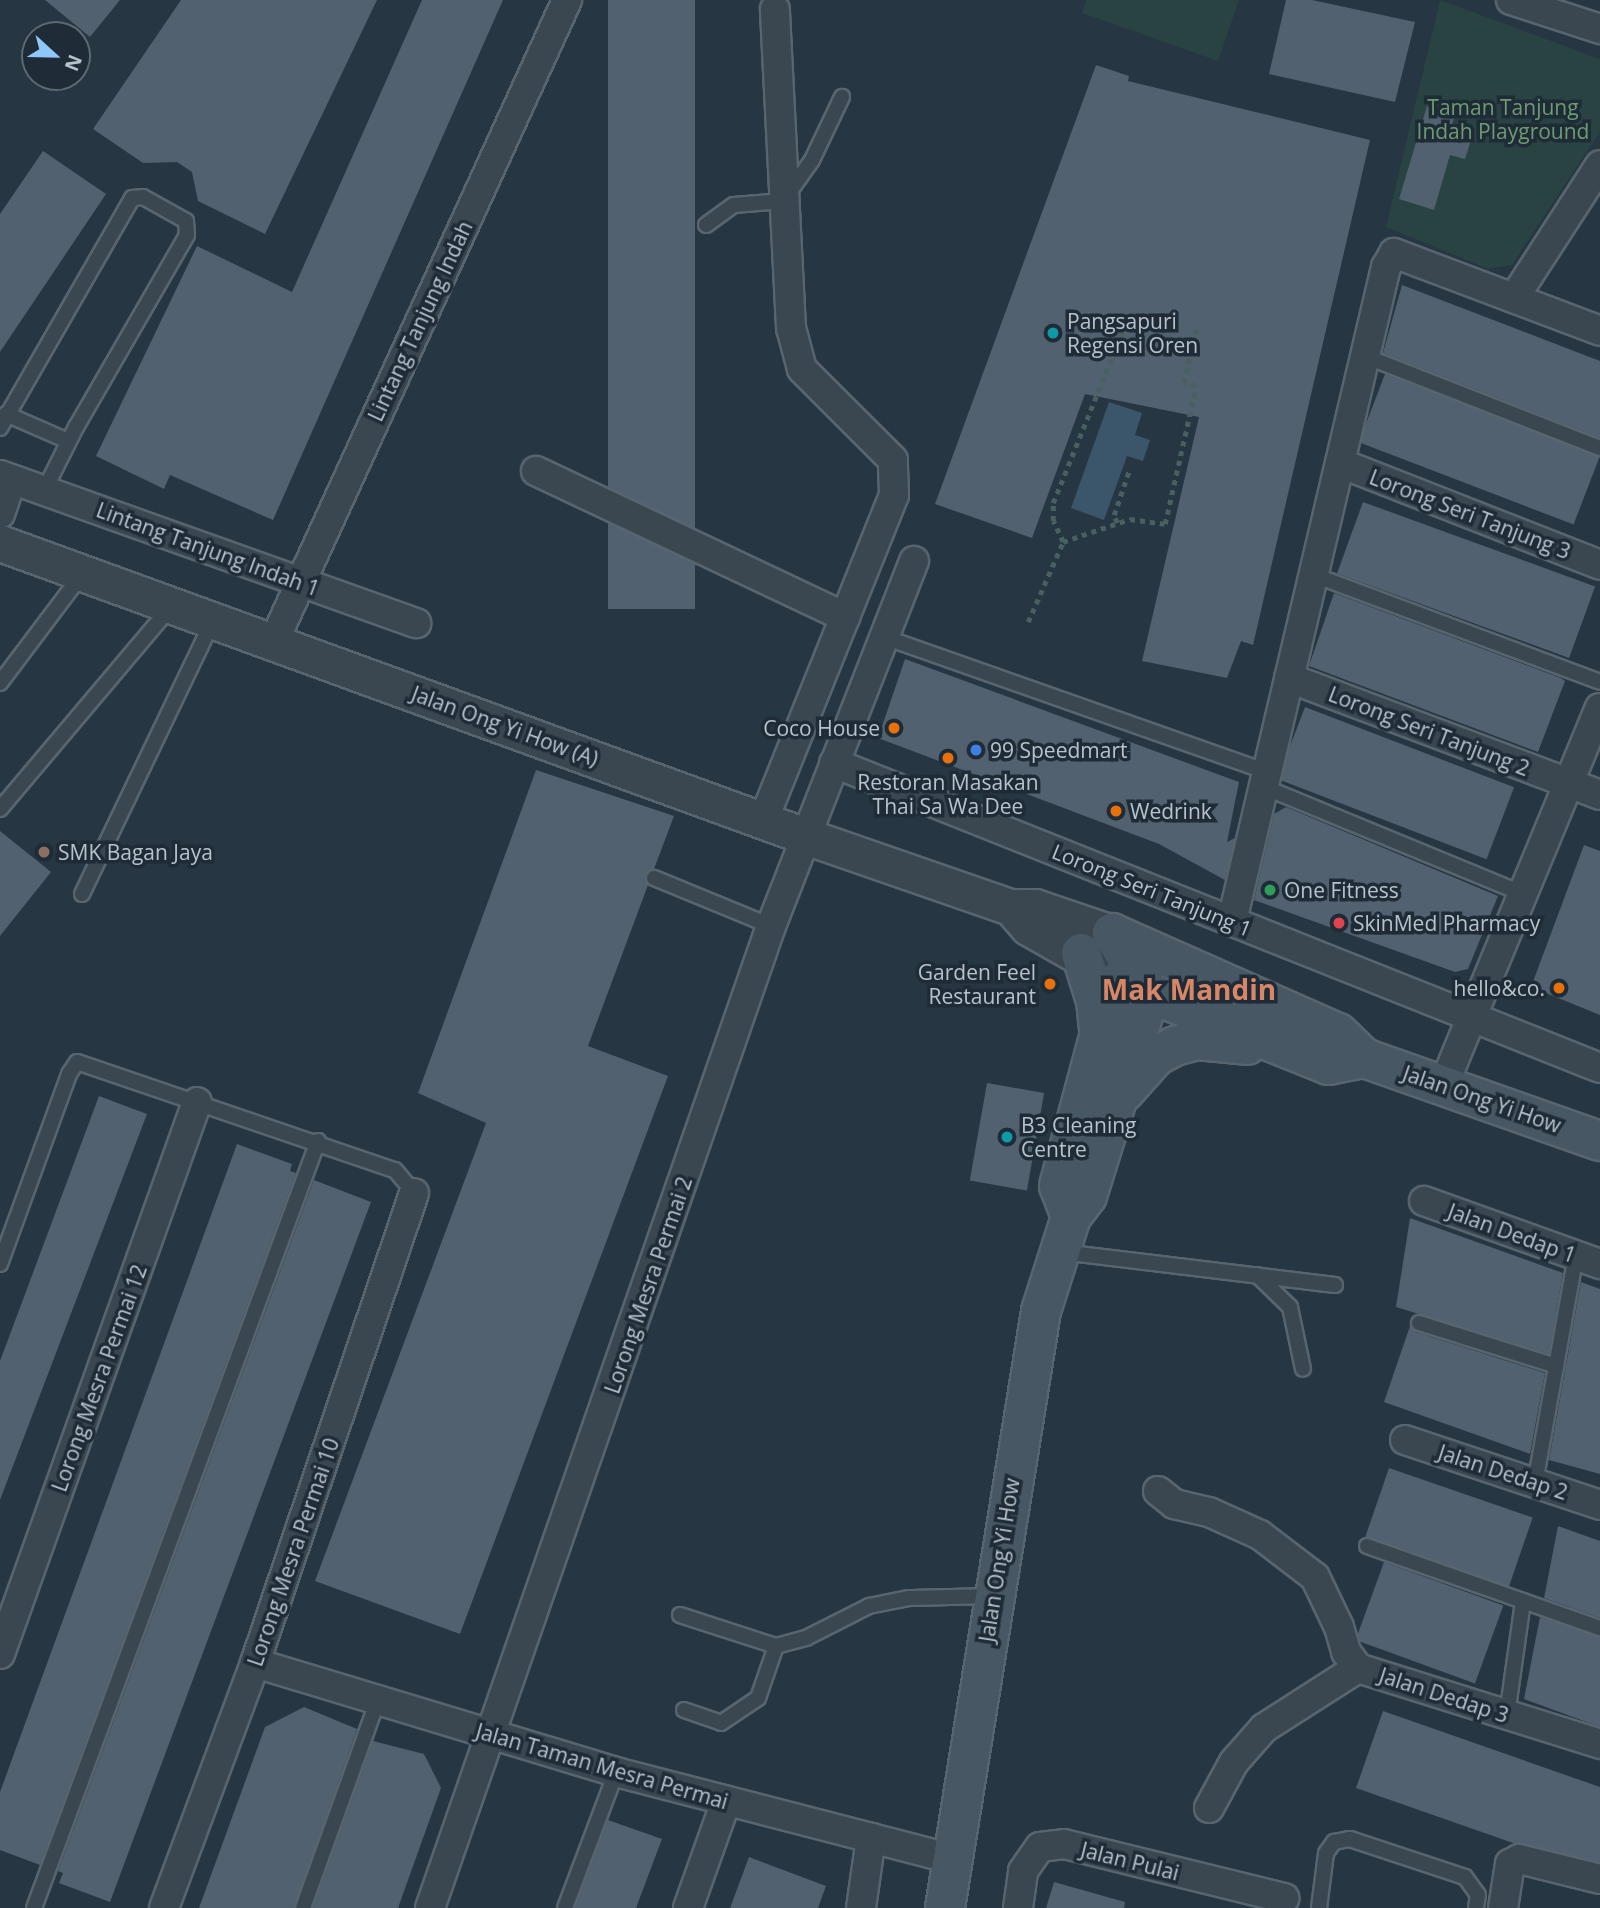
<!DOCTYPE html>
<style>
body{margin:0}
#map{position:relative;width:1600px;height:1908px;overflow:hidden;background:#263642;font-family:"Open Sans",sans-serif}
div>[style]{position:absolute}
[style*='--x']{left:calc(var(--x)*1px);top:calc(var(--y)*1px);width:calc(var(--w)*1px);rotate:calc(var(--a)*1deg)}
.green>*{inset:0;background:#284342}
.water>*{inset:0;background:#3b566a}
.building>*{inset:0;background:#51616f;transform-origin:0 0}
.path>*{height:4.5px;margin-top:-2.25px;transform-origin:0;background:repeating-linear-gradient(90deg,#486060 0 5px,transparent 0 10px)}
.roads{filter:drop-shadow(2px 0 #58656f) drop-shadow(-2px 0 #58656f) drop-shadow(0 2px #58656f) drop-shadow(0 -2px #58656f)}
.service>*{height:14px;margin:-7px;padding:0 7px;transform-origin:7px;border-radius:7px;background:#3a4751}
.minor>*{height:28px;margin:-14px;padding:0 14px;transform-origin:14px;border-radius:14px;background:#3a4751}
.tertiary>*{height:35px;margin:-17.5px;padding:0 17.5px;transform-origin:17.5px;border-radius:17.5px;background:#3a4751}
.secondary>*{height:38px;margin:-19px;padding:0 19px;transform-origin:19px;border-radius:19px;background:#485764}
.dots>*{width:19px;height:19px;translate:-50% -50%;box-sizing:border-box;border:4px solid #1f2c37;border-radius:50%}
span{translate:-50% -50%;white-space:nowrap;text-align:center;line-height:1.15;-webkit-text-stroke:7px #1f2c37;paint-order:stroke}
.park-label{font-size:21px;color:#6e9c72}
.street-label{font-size:21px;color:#b7c2cb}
.poi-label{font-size:21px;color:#b7c2cb}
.left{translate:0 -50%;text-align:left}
.right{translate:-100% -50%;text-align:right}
.district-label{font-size:28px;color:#d78766;font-weight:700}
.north{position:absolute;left:21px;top:21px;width:70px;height:70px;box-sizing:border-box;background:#1f2c37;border:2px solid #5c6872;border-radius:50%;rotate:112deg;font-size:19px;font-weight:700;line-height:28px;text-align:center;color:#b7c2cb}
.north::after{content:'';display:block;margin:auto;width:24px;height:32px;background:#8ec7f9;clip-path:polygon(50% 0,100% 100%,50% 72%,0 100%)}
</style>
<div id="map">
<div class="green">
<div style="clip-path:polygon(1086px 0,1239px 0,1218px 61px,1082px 13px)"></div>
<div style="clip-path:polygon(1440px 0,1600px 59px,1600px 132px,1512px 265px,1488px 269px,1386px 227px)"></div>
</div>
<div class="water">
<div style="clip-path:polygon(1109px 402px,1142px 413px,1135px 435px,1150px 440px,1143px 461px,1127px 456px,1104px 520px,1071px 508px)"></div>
</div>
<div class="building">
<div style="clip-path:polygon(45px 0,120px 0,90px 37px)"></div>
<div style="clip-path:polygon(181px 0,377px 0,265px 234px,198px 201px,192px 172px,177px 162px,143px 163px,93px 129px)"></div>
<div style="clip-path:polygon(422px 0,503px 0,273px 520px,170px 475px,164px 489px,96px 456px,197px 246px,292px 292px)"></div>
<div style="left:608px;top:0;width:87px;height:609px"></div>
<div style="clip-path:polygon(1286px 0,1312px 0,1415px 22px,1395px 102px,1269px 74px)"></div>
<div style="clip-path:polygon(1096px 65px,1129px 76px,1128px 81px,1370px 140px,1253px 645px,1241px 641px,1227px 678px,1142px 661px,1199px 417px,1085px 394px,1032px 538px,935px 504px)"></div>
<div style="clip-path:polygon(1427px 106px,1455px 114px,1451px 128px,1473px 134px,1465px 159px,1450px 155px,1434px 210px,1399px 199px)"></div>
<div style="clip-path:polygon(43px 151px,106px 194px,0 352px,0 214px)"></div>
<div style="clip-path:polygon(1402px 285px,1600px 361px,1600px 438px,1383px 353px)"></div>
<div style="left:1385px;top:374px;width:230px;height:73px;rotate:21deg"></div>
<div style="left:1363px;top:502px;width:247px;height:76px;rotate:20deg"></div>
<div style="clip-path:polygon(1334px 593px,1561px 678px,1565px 681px,1538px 752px,1309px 666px)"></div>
<div style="clip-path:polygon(905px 659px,1239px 782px,1227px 842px,1235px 838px,1225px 880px,1159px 844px,878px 738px)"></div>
<div style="left:1305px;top:707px;width:224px;height:77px;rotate:21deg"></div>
<div style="clip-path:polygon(536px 770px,674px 816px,654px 869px,645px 875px,648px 885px,588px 1046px,668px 1076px,460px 1634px,315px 1581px,486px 1123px,418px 1093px)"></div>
<div style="clip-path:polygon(1286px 807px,1498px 896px,1468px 969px,1455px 972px,1254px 900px,1274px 814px)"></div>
<div style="clip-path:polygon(0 831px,51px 872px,0 936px)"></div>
<div style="clip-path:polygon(1584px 845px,1600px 851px,1600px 1015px,1531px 987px)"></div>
<div style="left:987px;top:1083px;width:58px;height:99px;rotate:10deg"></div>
<div style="clip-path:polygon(99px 1096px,147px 1114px,0 1500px,0 1361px)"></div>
<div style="clip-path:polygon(237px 1144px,292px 1164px,290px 1171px,296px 1173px,40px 1865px,0 1850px,0 1792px)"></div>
<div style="clip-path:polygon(314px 1180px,371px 1202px,110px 1902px,59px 1883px,63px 1873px,58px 1871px)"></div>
<div style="clip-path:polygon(1410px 1218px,1563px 1273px,1549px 1354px,1396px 1307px)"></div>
<div style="clip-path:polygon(1581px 1282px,1600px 1289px,1600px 1474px,1549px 1460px)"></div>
<div style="clip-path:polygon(1410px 1326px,1416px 1332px,1545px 1373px,1530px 1454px,1384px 1402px)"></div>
<div style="left:1389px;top:1468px;width:152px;height:74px;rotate:19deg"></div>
<div style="clip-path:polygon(1558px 1526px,1600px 1541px,1600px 1618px,1544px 1598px)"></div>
<div style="left:1384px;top:1562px;width:127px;height:83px;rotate:20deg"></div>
<div style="clip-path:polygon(1540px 1617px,1600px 1637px,1600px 1727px,1524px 1699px)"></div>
<div style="clip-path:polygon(304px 1707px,357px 1729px,294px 1908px,199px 1908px,265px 1727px)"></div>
<div style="clip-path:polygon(1383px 1711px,1600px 1787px,1600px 1862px,1516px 1844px,1356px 1788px)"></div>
<div style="clip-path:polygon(373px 1741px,424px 1754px,441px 1788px,398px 1908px,313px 1908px)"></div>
<div style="clip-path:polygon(608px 1820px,662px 1839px,636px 1908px,575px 1908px)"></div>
<div style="clip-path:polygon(749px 1857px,826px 1886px,818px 1908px,730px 1908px)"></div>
<div style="clip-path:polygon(1054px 1882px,1125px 1902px,1124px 1908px,1046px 1908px)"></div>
</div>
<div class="path">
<div style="--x:1117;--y:523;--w:9;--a:-111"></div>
<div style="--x:1114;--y:515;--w:50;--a:-71.2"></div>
<div style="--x:1063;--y:542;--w:23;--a:-115"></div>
<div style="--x:1053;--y:521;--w:18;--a:-90"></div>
<div style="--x:1053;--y:503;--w:203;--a:-68"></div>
<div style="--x:1028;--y:622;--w:87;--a:-66.4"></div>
<div style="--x:1063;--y:542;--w:71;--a:-18.9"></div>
<div style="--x:1130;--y:519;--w:35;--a:8"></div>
<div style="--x:1165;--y:524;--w:141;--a:-77.3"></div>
<div style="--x:1196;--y:386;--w:12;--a:-166"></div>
<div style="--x:1184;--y:383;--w:55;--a:-77.5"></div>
</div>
<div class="roads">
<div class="service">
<div style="--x:706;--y:225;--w:34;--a:-36"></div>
<div style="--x:734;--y:205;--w:49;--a:-4.7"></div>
<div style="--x:783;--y:201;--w:50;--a:-54.7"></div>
<div style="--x:812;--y:160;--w:70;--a:-64.5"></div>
<div style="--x:1365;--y:356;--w:252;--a:21.4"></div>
<div style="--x:6;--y:414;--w:68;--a:23.5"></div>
<div style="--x:0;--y:428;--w:265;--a:-60.1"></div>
<div style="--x:132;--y:198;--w:11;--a:-5"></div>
<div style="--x:143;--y:197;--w:49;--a:29.2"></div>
<div style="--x:186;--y:221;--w:14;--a:86"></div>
<div style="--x:187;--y:235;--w:222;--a:120"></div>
<div style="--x:76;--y:427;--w:72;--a:116.6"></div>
<div style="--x:1314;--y:575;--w:305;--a:20.5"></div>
<div style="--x:884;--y:637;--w:406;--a:19.4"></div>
<div style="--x:0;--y:683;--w:136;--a:-53"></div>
<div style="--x:1264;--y:787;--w:278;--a:22.4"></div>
<div style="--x:0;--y:809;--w:265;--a:-49.8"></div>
<div style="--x:654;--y:878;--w:126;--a:22.3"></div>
<div style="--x:82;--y:894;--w:303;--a:-64.4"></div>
<div style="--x:1062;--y:1252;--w:275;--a:6.9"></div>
<div style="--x:0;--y:1264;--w:202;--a:-70"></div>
<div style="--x:69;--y:1074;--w:14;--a:-56"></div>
<div style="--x:77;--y:1062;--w:336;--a:18.8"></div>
<div style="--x:395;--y:1170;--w:30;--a:50"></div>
<div style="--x:1257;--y:1275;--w:46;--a:44.1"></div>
<div style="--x:1290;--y:1307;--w:63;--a:78.2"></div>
<div style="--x:1419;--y:1323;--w:144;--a:17.4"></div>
<div style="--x:1535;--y:1483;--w:231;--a:-79.8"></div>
<div style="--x:1367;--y:1546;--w:247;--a:19.4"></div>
<div style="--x:680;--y:1615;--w:101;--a:17.9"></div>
<div style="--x:684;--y:1710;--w:39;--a:19"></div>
<div style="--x:721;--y:1723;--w:45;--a:-34"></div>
<div style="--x:758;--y:1698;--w:55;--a:-70.9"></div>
<div style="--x:776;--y:1646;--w:31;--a:-15"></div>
<div style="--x:806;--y:1638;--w:71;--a:-26.9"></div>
<div style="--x:869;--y:1606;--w:41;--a:-11.3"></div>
<div style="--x:909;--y:1598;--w:83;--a:-1.4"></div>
<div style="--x:1507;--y:1715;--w:115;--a:-82"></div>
<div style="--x:34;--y:1908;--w:818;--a:-69.68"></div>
<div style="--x:303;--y:1908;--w:219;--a:-70.2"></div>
<div style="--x:565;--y:1908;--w:145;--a:-69.4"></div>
<div style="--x:1319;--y:1908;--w:55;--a:-82.7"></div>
<div style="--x:1326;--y:1853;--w:14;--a:-54"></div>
<div style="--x:1334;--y:1842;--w:16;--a:-11"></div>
<div style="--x:1350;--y:1839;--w:121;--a:18.3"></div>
<div style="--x:1465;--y:1877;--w:22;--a:54"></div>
<div style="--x:1478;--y:1895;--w:13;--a:99"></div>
</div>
<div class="minor">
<div style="--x:1511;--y:0;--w:94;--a:18"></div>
<div style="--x:1514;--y:298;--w:158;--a:-57.1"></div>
<div style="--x:1340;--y:463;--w:279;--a:21.4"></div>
<div style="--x:536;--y:471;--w:342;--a:25.3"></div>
<div style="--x:0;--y:475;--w:442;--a:19.6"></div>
<div style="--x:0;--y:514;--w:36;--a:-71"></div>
<div style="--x:274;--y:641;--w:705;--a:-65.43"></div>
<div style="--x:1289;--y:678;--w:332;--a:20.6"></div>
<div style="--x:834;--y:763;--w:824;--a:21.71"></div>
<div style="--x:763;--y:821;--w:351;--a:-68.1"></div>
<div style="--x:894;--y:495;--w:35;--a:-92"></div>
<div style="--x:893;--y:460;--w:129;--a:-135"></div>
<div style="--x:802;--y:369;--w:42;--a:-105"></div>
<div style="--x:791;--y:328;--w:319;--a:-92.9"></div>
<div style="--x:1232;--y:921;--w:672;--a:-76.75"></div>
<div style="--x:1386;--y:267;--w:16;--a:-60"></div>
<div style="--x:1394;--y:253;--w:220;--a:20.7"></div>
<div style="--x:1444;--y:1084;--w:407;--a:-67.5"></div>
<div style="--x:1424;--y:1201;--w:187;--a:19.7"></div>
<div style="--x:1405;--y:1440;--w:206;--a:18.4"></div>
<div style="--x:1158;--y:1491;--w:21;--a:39"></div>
<div style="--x:1174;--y:1504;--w:36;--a:13"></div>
<div style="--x:1209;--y:1512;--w:56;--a:24.3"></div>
<div style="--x:1260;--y:1535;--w:69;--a:37.4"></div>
<div style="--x:1315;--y:1577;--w:55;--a:64.4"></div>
<div style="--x:1339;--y:1627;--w:26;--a:74"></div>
<div style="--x:1346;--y:1652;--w:20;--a:53"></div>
<div style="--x:1358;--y:1668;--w:254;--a:17.4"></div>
<div style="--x:0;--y:1654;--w:586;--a:-70.36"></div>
<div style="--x:255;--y:1663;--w:377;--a:16.8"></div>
<div style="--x:616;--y:1772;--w:347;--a:14.5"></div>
<div style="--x:1209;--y:1808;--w:52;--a:-61.5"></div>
<div style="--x:1234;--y:1762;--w:45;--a:-48.6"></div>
<div style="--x:1264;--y:1728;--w:112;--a:-32.6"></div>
<div style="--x:164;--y:1908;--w:261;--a:-69.6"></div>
<div style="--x:255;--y:1663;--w:496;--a:-71.3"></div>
<div style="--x:430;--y:1908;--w:1040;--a:-70.85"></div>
<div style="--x:771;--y:926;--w:392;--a:-68.6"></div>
<div style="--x:688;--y:1908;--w:114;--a:-70.4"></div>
<div style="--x:861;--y:1908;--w:71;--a:-81.9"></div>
<div style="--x:1018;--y:1908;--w:37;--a:-82"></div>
<div style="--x:1023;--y:1871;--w:29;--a:-55"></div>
<div style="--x:1040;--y:1847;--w:24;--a:-7"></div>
<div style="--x:1064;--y:1844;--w:227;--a:13.8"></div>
<div style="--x:1503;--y:1908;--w:45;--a:-81"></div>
<div style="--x:1510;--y:1864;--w:10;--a:-29"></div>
<div style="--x:1519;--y:1859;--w:83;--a:13.9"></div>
</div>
<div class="tertiary">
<div style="--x:0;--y:543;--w:857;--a:20"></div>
<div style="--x:805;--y:836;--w:217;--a:19.1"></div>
<div style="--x:1010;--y:907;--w:25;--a:0"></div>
<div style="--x:1035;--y:907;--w:81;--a:18.7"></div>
<div style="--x:1015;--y:912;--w:20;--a:49"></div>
<div style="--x:1028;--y:927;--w:89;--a:29.7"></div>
</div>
<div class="secondary">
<div style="--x:1112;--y:933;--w:247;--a:23.9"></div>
<div style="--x:1338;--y:1033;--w:36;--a:44"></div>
<div style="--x:1364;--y:1058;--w:250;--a:19.4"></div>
<div style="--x:1081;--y:953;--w:50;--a:72.6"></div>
<div style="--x:1096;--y:1001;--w:30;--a:84"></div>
<div style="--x:1127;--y:984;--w:217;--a:21.9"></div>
<div style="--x:1328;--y:1065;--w:37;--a:-11"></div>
<div style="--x:1124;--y:1092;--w:48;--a:-48.4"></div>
<div style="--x:1156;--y:1056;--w:21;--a:-28"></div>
<div style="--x:1175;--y:1046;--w:23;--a:-15"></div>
<div style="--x:1197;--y:1040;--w:50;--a:5.7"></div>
<div style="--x:1071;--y:1217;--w:33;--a:-111"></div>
<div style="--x:1059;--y:1186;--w:158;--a:-75"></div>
<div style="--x:1100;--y:1033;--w:56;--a:-70.3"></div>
<div style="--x:945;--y:1908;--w:605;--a:-80.86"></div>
<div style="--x:1041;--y:1311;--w:99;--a:-72.3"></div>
<div style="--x:1071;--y:1217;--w:26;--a:-53"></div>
<div style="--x:1087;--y:1196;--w:212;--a:-72.7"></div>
<div style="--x:1150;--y:994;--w:72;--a:-121.9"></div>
</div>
</div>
<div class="dots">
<div style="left:1053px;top:333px;background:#0f9aa8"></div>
<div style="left:894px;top:728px;background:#e8710a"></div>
<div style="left:976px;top:750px;background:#3f7fe0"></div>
<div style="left:948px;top:758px;background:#e8710a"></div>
<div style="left:1116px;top:811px;background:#e8710a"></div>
<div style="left:44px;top:852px;background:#8d6e63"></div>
<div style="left:1270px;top:890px;background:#2e9e5b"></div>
<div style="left:1339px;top:923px;background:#e0444e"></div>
<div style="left:1050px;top:984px;background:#e8710a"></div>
<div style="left:1559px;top:988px;background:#e8710a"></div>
<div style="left:1007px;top:1137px;background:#0f9aa8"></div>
</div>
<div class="park-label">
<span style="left:1503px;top:119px">Taman Tanjung<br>Indah Playground</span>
</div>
<div class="street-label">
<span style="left:420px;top:321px;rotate:-65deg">Lintang Tanjung Indah</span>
<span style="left:1470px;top:514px;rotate:21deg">Lorong Seri Tanjung 3</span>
<span style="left:208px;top:549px;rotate:20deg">Lintang Tanjung Indah 1</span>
<span style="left:505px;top:726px;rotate:20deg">Jalan Ong Yi How (A)</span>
<span style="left:1429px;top:731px;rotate:21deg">Lorong Seri Tanjung 2</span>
<span style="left:1152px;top:890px;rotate:22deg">Lorong Seri Tanjung 1</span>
<span style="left:1482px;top:1099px;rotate:19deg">Jalan Ong Yi How</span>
<span style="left:1512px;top:1233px;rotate:20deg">Jalan Dedap 1</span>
<span style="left:648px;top:1285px;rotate:-71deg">Lorong Mesra Permai 2</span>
<span style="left:99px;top:1378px;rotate:-70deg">Lorong Mesra Permai 12</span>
<span style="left:1503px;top:1472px;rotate:18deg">Jalan Dedap 2</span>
<span style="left:293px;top:1552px;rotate:-71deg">Lorong Mesra Permai 10</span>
<span style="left:999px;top:1560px;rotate:-81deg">Jalan Ong Yi How</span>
<span style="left:1444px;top:1695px;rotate:18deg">Jalan Dedap 3</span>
<span style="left:602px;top:1766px;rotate:16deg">Jalan Taman Mesra Permai</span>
<span style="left:1130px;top:1861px;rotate:14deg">Jalan Pulai</span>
</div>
<div class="poi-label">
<span class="left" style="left:1067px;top:333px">Pangsapuri<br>Regensi Oren</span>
<span class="right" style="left:880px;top:728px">Coco House</span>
<span class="left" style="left:990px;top:750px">99 Speedmart</span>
<span style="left:948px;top:794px">Restoran Masakan<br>Thai Sa Wa Dee</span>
<span class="left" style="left:1130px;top:811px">Wedrink</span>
<span class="left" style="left:58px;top:852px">SMK Bagan Jaya</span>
<span class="left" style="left:1284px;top:890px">One Fitness</span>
<span class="left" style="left:1353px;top:923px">SkinMed Pharmacy</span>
<span class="right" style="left:1036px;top:984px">Garden Feel<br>Restaurant</span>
<span class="right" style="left:1545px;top:988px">hello&amp;co.</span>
<span class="left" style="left:1021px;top:1137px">B3 Cleaning<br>Centre</span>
</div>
<div class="district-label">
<span style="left:1189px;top:989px">Mak Mandin</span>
</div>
<div class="north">N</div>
</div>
